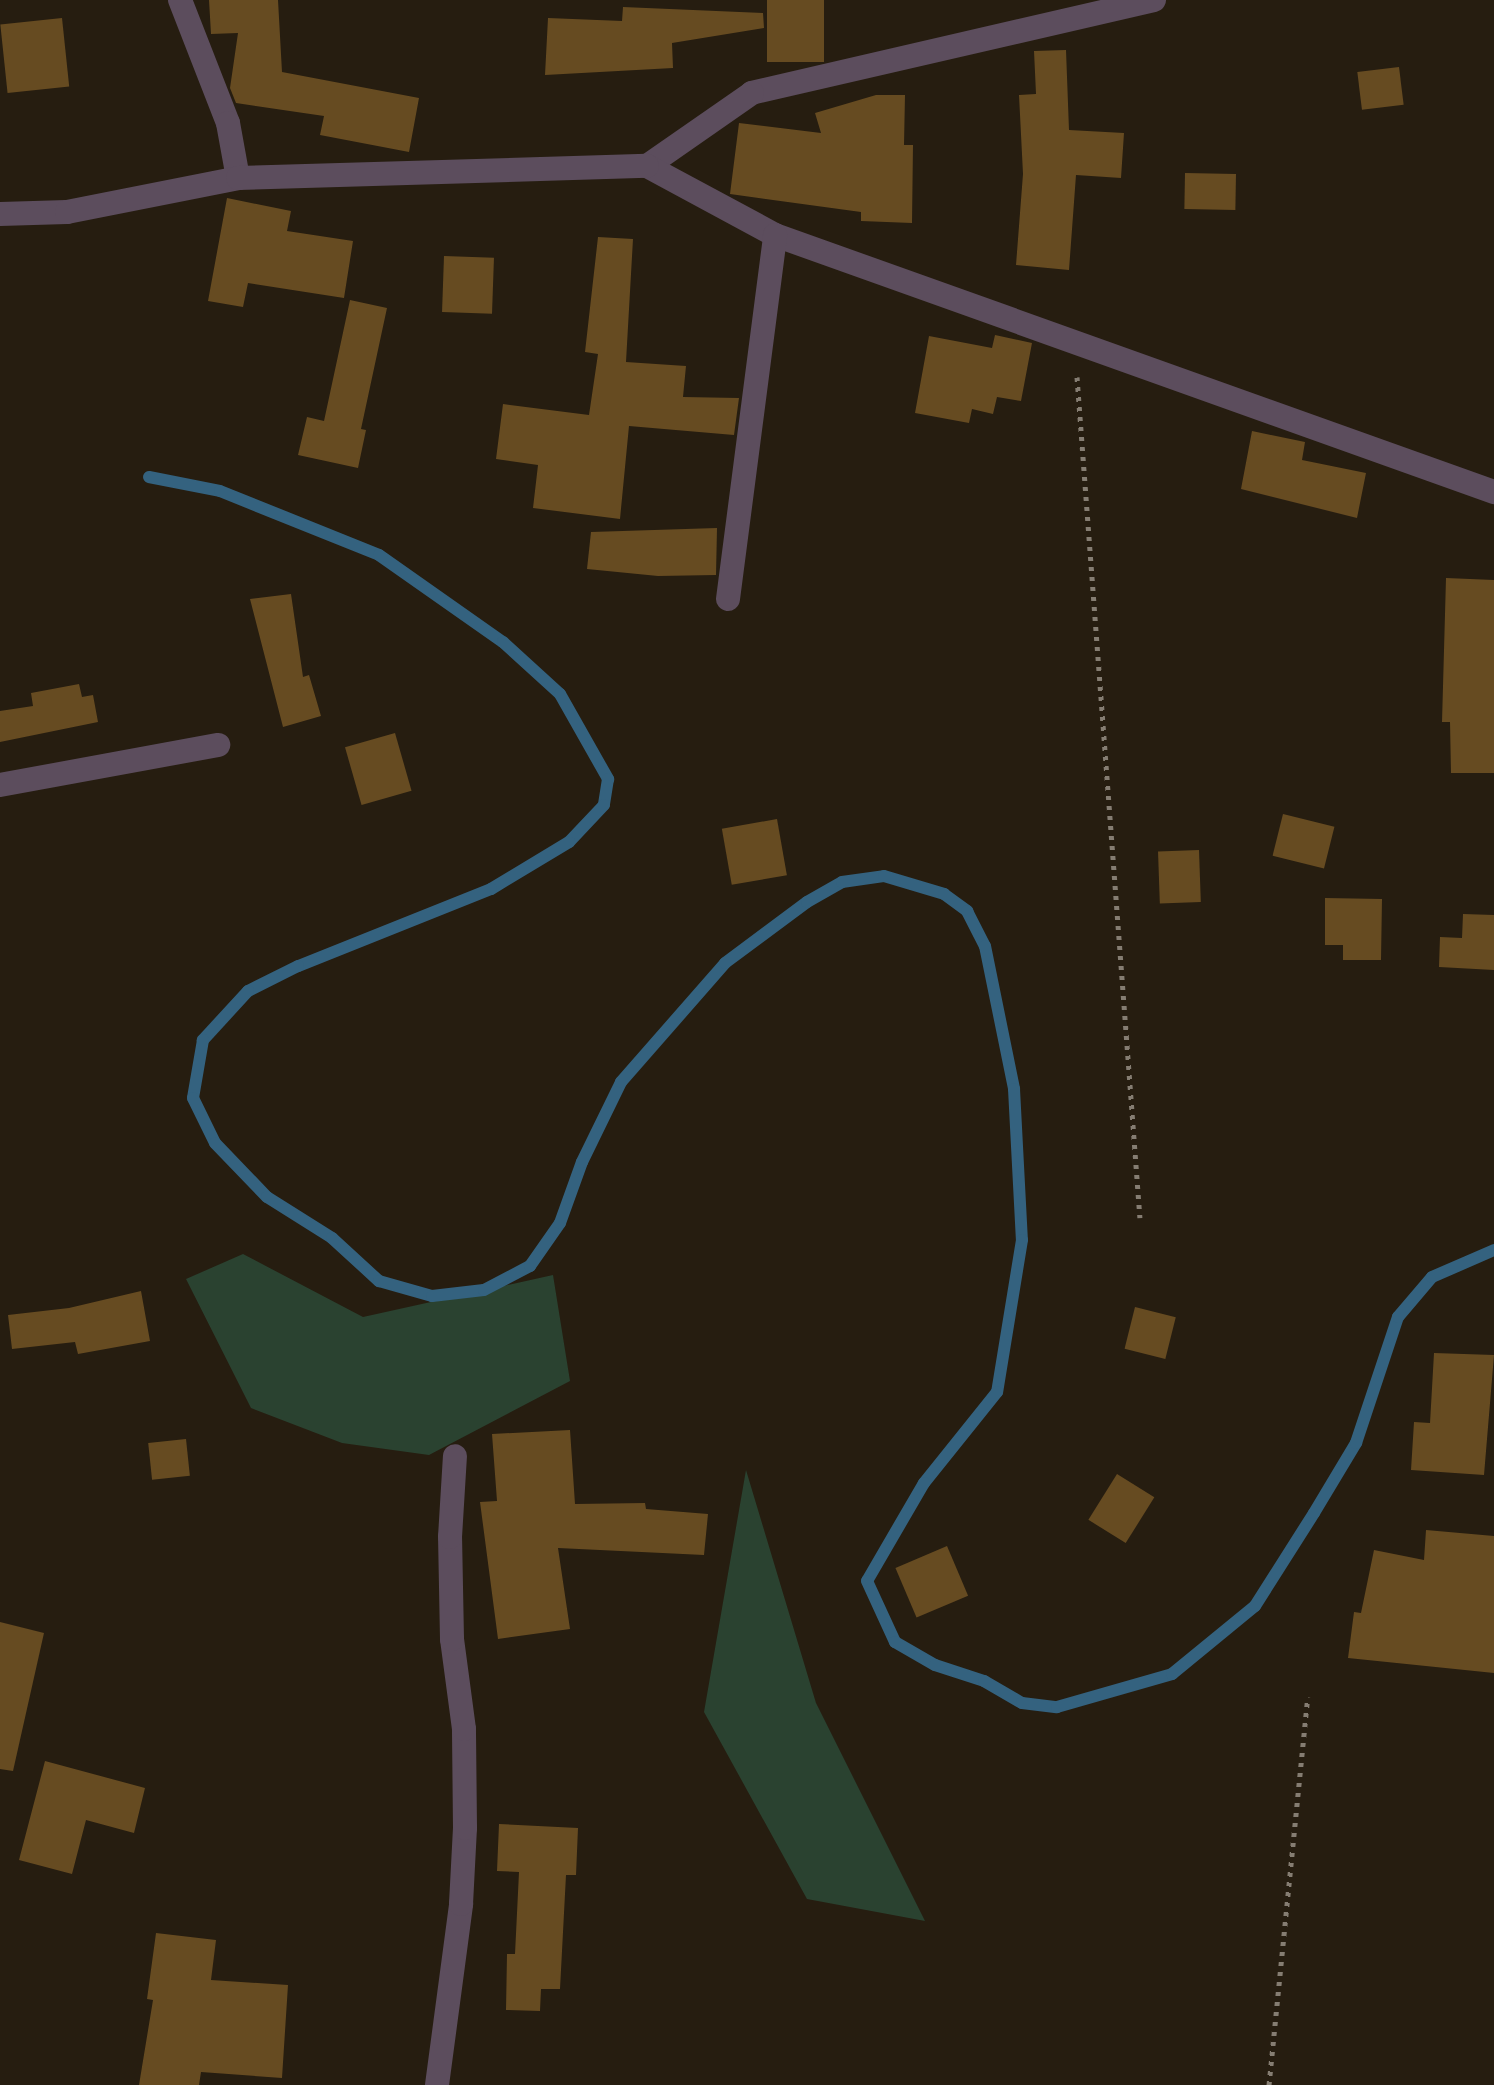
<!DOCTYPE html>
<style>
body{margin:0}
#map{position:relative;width:1494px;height:2085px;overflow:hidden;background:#261d10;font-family:"IBM Plex Sans",sans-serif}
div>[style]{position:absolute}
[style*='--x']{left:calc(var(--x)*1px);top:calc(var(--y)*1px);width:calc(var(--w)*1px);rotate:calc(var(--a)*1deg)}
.green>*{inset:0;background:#2a4230}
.stream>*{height:12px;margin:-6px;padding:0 6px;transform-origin:6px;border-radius:6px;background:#34627f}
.building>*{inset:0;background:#664b21;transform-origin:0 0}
.path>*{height:5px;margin-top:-2.5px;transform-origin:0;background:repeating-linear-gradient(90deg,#857d72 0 4px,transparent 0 10px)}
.minor>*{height:24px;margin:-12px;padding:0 12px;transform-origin:12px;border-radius:12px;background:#5c4d5d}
span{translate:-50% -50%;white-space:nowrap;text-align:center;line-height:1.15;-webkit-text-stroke:6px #1c1407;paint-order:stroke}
</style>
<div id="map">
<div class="green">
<div style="clip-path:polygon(243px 1254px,363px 1317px,553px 1275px,570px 1381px,429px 1455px,342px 1443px,251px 1408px,186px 1279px)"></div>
<div style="clip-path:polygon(746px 1470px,816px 1703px,925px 1921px,807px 1899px,704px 1712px)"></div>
</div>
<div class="stream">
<div style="--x:149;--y:477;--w:72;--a:11.2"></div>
<div style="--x:220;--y:491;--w:171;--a:21.9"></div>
<div style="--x:379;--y:555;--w:151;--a:35.1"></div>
<div style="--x:503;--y:642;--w:77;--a:42.4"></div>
<div style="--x:560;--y:694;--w:98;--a:60.5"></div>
<div style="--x:608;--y:779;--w:26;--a:99"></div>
<div style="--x:604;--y:805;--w:51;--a:133.4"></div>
<div style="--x:569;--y:842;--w:91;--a:148.9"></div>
<div style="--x:491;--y:889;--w:208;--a:158.2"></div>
<div style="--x:298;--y:966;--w:56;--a:153.4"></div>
<div style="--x:248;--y:991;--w:67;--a:132.6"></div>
<div style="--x:203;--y:1040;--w:59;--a:99.8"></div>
<div style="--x:193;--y:1098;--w:50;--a:63.9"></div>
<div style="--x:215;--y:1143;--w:75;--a:46.1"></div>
<div style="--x:267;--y:1197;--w:77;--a:32.2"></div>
<div style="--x:332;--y:1238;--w:64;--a:42.5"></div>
<div style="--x:379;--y:1281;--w:55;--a:15.8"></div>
<div style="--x:432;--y:1296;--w:52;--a:-6.6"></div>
<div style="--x:484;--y:1290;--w:52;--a:-27.6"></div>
<div style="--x:530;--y:1266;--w:52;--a:-55.1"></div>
<div style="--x:560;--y:1223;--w:65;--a:-70.2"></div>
<div style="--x:582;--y:1162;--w:89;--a:-64"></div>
<div style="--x:621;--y:1082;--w:158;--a:-48.8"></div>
<div style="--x:725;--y:963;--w:102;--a:-36.6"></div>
<div style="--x:807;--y:902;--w:40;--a:-29.7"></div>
<div style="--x:842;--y:882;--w:42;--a:-8.1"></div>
<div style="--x:884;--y:876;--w:63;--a:16.7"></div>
<div style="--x:944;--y:894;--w:29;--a:36"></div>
<div style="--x:967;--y:911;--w:39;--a:63"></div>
<div style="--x:985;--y:946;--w:146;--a:78.5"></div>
<div style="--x:1014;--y:1089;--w:151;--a:87"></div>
<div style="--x:1022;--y:1240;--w:154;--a:99.3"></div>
<div style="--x:997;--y:1392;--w:117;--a:128.7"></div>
<div style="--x:924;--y:1483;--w:113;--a:120.2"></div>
<div style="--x:867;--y:1581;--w:67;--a:65.3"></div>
<div style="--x:895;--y:1642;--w:46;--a:29.9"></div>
<div style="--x:935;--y:1665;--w:52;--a:18.1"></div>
<div style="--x:984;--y:1681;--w:44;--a:30.1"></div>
<div style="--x:1022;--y:1703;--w:35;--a:7"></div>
<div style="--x:1057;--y:1707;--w:120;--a:-16"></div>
<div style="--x:1172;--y:1674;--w:107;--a:-39.3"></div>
<div style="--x:1255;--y:1606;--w:110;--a:-57.6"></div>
<div style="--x:1314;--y:1513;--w:82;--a:-59"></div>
<div style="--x:1356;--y:1443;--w:133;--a:-71.6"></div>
<div style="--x:1398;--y:1317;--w:52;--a:-49.6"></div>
<div style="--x:1432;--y:1277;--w:68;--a:-23.5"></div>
</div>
<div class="building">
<div style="clip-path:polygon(209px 0,278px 0,282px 72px,419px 98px,409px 152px,320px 135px,324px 116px,236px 103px,230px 88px,238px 33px,211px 34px)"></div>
<div style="left:767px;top:0;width:57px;height:62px"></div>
<div style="clip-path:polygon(623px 7px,763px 13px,764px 28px,672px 43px,673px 68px,545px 75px,548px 18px,622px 21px)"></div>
<div style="left:62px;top:18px;width:69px;height:62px;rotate:84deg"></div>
<div style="clip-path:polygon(1066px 50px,1069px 130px,1124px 133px,1121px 178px,1076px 175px,1069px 270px,1016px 265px,1023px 174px,1019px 95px,1036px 94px,1034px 51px)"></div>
<div style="left:1399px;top:67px;width:38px;height:42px;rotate:83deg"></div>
<div style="clip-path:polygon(876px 95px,905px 95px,904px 145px,913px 145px,912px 223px,861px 221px,861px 212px,730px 194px,739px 123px,821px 133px,815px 113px)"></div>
<div style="left:1185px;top:173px;width:51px;height:36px;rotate:1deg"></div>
<div style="clip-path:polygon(227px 198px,291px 211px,287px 231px,353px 241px,344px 298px,248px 283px,243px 307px,208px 301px)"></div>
<div style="clip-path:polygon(598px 237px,633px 239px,626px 362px,686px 366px,683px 397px,739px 398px,734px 435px,629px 426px,620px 519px,533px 508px,538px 465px,496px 459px,503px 404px,589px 415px,598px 354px,585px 352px)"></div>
<div style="left:444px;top:256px;width:50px;height:56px;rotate:2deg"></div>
<div style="clip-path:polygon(350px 300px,387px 308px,361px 429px,366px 430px,358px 468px,298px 455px,307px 417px,324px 421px)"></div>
<div style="clip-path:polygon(995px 335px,1032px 343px,1021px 401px,997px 397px,993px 414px,972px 409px,969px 423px,915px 413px,929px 336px,992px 348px)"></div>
<div style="clip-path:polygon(1252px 431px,1305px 442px,1302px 460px,1366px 473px,1357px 518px,1241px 489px)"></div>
<div style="clip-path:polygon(717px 528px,716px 575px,658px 576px,587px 569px,591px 532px)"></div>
<div style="clip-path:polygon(1446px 578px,1494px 580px,1494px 773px,1451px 773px,1450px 722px,1442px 722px)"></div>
<div style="clip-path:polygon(291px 594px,303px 677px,309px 675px,321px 716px,283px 727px,250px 599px)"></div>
<div style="clip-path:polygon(79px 684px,82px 697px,93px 695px,98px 722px,0 742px,0 711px,33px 706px,31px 693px)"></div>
<div style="left:395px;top:733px;width:60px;height:52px;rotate:74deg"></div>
<div style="left:1283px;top:814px;width:53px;height:43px;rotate:14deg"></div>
<div style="left:777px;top:819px;width:57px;height:56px;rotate:80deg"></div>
<div style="left:1199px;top:850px;width:52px;height:41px;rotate:88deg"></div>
<div style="clip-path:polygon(1325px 898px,1382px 899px,1381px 960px,1343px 960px,1343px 945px,1325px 945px)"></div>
<div style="clip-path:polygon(1463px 914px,1494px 915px,1494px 970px,1439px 967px,1440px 937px,1462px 938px)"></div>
<div style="clip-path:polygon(141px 1291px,150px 1341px,78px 1354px,75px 1342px,12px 1349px,8px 1315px,69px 1308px)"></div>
<div style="left:1135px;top:1307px;width:42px;height:43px;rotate:14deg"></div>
<div style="clip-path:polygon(1434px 1353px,1494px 1355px,1484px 1475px,1411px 1470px,1414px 1422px,1430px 1423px)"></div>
<div style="clip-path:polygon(570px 1430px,575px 1504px,645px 1503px,646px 1509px,708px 1514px,704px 1555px,558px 1548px,570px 1629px,498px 1639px,480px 1502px,497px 1501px,492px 1434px)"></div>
<div style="left:186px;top:1439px;width:37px;height:38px;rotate:84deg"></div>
<div style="left:1117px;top:1474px;width:44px;height:54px;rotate:32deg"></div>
<div style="clip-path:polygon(1426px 1530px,1494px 1536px,1494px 1673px,1348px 1658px,1354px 1612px,1361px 1613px,1374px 1550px,1424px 1560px)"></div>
<div style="left:947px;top:1546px;width:54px;height:56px;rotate:67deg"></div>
<div style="clip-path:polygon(0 1622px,44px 1633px,13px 1771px,0 1769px)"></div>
<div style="clip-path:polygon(45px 1761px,145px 1788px,134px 1833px,86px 1820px,72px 1874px,19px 1860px)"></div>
<div style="clip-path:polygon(499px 1824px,578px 1828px,576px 1875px,566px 1875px,560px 1989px,541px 1989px,540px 2011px,506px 2010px,507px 1954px,515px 1954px,519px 1872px,497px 1871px)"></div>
<div style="clip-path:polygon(156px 1933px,216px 1940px,211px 1980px,288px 1985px,282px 2078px,201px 2072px,199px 2085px,139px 2085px,153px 2000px,147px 1999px)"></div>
</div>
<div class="path">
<div style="--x:1077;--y:377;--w:843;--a:85.72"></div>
<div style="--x:1269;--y:2085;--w:390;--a:-84.3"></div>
</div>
<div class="minor">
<div style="--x:180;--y:0;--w:132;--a:68.7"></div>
<div style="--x:228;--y:123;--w:56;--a:79.7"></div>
<div style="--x:1154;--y:0;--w:413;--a:167"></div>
<div style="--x:752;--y:93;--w:128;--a:145.2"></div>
<div style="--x:647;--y:166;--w:145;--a:28.3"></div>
<div style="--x:775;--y:235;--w:764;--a:19.67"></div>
<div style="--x:0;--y:214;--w:67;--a:-1.7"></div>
<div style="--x:67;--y:212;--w:174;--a:-11.2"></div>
<div style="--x:238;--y:178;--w:409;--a:-1.7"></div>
<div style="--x:728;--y:599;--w:367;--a:-82.6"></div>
<div style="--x:0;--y:785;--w:222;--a:-10.4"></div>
<div style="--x:437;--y:2085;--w:183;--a:-82.4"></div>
<div style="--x:461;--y:1904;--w:76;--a:-87"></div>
<div style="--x:465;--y:1828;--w:99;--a:-90.6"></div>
<div style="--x:464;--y:1729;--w:91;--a:-97.6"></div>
<div style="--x:452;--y:1639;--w:102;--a:-91.1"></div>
<div style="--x:450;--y:1537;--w:81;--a:-86.5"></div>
</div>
</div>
